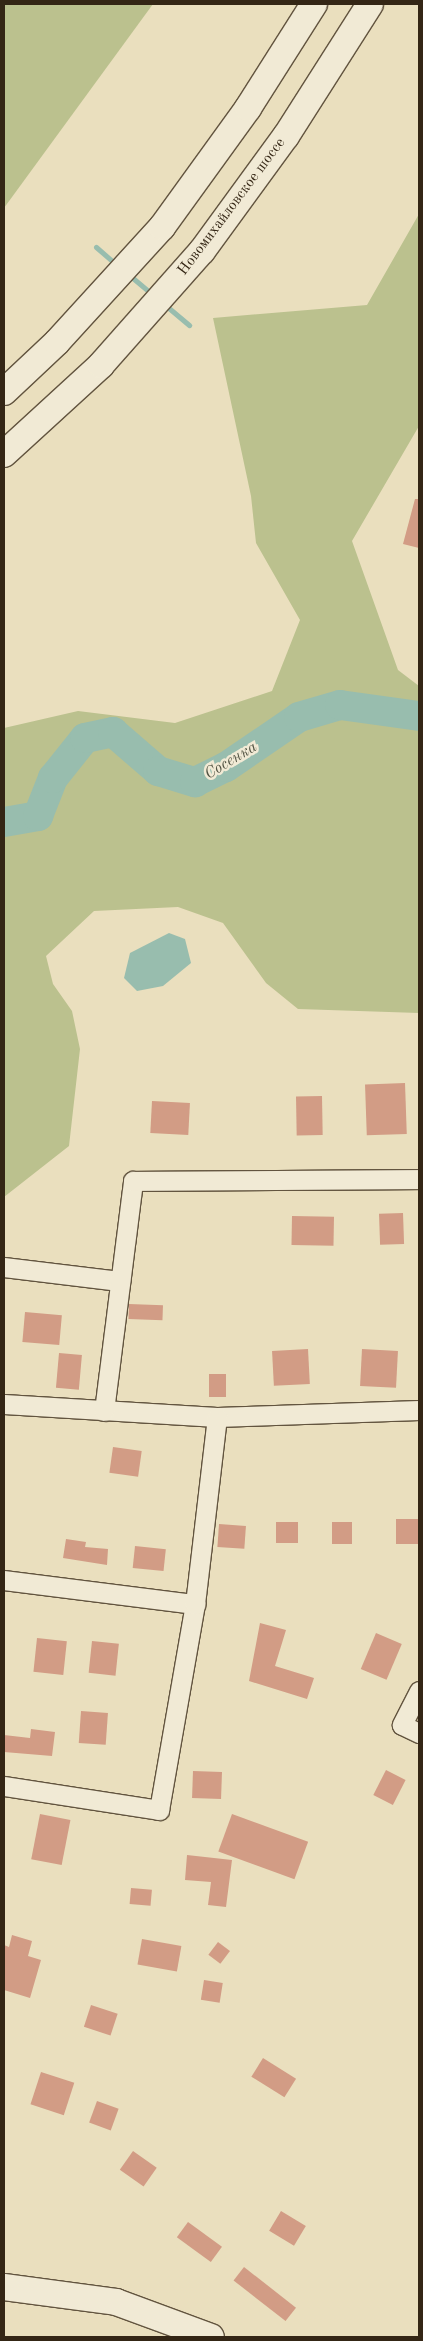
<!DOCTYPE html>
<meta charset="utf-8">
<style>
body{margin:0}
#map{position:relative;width:423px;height:2341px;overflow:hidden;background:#eadfbe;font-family:"Old Standard TT",serif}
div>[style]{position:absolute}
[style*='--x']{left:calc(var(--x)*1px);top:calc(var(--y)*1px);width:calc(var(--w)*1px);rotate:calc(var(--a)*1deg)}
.green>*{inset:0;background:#bbc18e}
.water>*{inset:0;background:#98bdae}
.stream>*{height:5px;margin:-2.5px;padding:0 2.5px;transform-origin:2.5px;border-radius:2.5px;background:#98bdae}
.river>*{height:30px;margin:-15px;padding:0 15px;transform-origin:15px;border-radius:15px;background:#98bdae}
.building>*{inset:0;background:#d29c85;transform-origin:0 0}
.roads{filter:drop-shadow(1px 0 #62543f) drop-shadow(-1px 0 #62543f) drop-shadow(0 1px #62543f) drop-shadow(0 -1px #62543f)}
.minor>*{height:19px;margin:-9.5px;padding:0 9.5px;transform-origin:9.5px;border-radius:9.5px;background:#f1ead5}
.secondary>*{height:26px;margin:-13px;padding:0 13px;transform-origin:13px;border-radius:13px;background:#f1ead5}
span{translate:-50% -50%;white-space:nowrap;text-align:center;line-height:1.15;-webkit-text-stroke:5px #f1ead5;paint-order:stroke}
.street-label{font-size:15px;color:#342615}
.water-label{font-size:16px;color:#525343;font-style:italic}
.frame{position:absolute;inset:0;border:5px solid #342615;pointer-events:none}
</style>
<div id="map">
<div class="green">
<div style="clip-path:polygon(4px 4px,153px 4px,4px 208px)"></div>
<div style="clip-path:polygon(419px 214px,419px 426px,352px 541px,398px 670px,419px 686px,419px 1013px,298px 1009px,266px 983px,223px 923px,178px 907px,94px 911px,46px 956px,53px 984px,72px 1011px,80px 1049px,69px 1146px,4px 1197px,4px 728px,78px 711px,175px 723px,272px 691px,300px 620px,256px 543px,251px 496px,213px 318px,367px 305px)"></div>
</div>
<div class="water">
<div style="clip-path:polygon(169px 933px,185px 939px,191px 963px,163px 986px,137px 991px,124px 978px,130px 953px)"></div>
</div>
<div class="stream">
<div style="--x:96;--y:247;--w:28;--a:41"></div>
<div style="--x:128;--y:274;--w:34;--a:40"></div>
<div style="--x:164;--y:304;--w:33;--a:40"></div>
</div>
<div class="river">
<div style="--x:4;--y:822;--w:35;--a:-10"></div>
<div style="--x:38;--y:816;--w:41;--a:-68.5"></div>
<div style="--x:53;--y:778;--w:51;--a:-51.3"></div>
<div style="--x:85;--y:738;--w:29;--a:-12"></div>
<div style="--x:113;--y:732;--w:60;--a:40.9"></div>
<div style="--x:158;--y:771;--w:39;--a:17"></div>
<div style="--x:195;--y:782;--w:34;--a:-26"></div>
<div style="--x:226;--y:767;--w:88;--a:-34.4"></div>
<div style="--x:299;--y:717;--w:43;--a:-16.3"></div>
<div style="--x:340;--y:705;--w:80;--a:7.9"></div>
</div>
<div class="building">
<div style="clip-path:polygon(415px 499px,419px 499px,419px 548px,403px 544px)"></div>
<div style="left:405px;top:1083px;width:51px;height:40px;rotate:88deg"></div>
<div style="left:322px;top:1096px;width:39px;height:26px;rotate:89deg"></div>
<div style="left:152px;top:1101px;width:38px;height:32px;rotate:3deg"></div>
<div style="left:403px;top:1213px;width:31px;height:24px;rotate:88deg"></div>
<div style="left:292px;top:1216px;width:42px;height:29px;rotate:1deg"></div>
<div style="left:129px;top:1304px;width:34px;height:15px;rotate:2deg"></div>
<div style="left:25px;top:1312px;width:37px;height:30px;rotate:5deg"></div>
<div style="left:308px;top:1349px;width:35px;height:36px;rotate:87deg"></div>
<div style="left:362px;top:1349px;width:36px;height:37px;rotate:3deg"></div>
<div style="left:59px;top:1353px;width:23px;height:35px;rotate:5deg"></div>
<div style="left:209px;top:1374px;width:17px;height:23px"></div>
<div style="left:113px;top:1447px;width:29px;height:26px;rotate:8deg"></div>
<div style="left:396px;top:1519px;width:23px;height:25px"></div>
<div style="left:276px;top:1522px;width:22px;height:21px"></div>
<div style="left:332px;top:1522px;width:20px;height:22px"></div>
<div style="left:219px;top:1524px;width:27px;height:23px;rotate:4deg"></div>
<div style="clip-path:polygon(66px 1539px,86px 1542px,85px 1547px,108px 1549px,107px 1565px,63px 1558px)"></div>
<div style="left:135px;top:1546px;width:31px;height:22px;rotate:6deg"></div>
<div style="clip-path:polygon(260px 1623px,286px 1630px,275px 1666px,314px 1678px,307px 1699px,249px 1681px)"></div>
<div style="left:376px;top:1633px;width:28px;height:39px;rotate:23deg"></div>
<div style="left:37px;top:1638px;width:30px;height:34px;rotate:6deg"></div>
<div style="left:92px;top:1641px;width:27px;height:32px;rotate:6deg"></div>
<div style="left:81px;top:1711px;width:27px;height:32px;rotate:4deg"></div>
<div style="clip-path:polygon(31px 1729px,55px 1732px,52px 1756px,4px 1752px,4px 1735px,30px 1738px)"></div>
<div style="left:386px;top:1770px;width:22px;height:28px;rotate:27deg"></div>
<div style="left:193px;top:1771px;width:29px;height:27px;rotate:2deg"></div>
<div style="left:40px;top:1814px;width:31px;height:46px;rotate:11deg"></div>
<div style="left:232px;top:1814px;width:81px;height:40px;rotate:20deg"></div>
<div style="clip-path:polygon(187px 1855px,232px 1860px,226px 1907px,208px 1905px,211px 1882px,185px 1880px)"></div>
<div style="left:131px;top:1888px;width:21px;height:16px;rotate:5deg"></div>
<div style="clip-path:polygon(12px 1935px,32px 1941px,28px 1956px,41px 1960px,30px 1998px,4px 1990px,4px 1945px,9px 1947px)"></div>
<div style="left:142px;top:1939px;width:40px;height:26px;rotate:10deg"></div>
<div style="left:218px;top:1942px;width:15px;height:16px;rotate:37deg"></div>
<div style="left:204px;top:1980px;width:19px;height:20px;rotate:9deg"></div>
<div style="left:91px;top:2005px;width:28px;height:23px;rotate:18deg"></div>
<div style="left:263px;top:2058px;width:39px;height:22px;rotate:32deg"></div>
<div style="left:41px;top:2072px;width:35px;height:34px;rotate:18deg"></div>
<div style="left:97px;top:2101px;width:23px;height:23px;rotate:20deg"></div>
<div style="left:133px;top:2151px;width:29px;height:23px;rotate:35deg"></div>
<div style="left:281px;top:2211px;width:29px;height:23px;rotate:31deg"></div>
<div style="left:188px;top:2222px;width:42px;height:19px;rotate:36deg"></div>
<div style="left:244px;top:2267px;width:66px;height:17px;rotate:38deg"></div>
</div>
<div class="roads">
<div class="minor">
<div style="--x:4;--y:1267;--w:117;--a:6.9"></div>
<div style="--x:4;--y:1404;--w:213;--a:3.5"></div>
<div style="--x:217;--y:1417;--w:202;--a:-2"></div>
<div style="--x:104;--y:1411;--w:232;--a:-82.8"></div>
<div style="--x:133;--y:1181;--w:286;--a:-0.4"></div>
<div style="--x:4;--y:1580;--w:193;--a:7.2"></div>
<div style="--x:419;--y:1691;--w:38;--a:117"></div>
<div style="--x:402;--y:1725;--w:19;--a:25"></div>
<div style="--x:4;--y:1786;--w:157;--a:8.8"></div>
<div style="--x:159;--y:1810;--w:209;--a:-80.1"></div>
<div style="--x:195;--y:1604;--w:188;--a:-83.3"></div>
</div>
<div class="secondary">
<div style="--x:4;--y:392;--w:73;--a:-43.3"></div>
<div style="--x:57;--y:342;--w:156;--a:-47.6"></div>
<div style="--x:162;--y:227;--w:147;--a:-54.1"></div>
<div style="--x:248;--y:108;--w:123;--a:-57.6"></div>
<div style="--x:4;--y:454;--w:132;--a:-42.5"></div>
<div style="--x:101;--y:365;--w:152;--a:-48.5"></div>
<div style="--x:202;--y:251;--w:142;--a:-53.9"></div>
<div style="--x:286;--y:136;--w:156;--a:-57.5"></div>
<div style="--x:4;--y:2287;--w:113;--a:7.6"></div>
<div style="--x:116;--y:2302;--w:101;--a:20.2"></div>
</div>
</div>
<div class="street-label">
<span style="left:232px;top:207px;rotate:-53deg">Новомихайловское шоссе</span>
</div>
<div class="water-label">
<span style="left:231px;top:761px;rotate:-31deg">Сосенка</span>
</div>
<div class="frame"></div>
</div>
